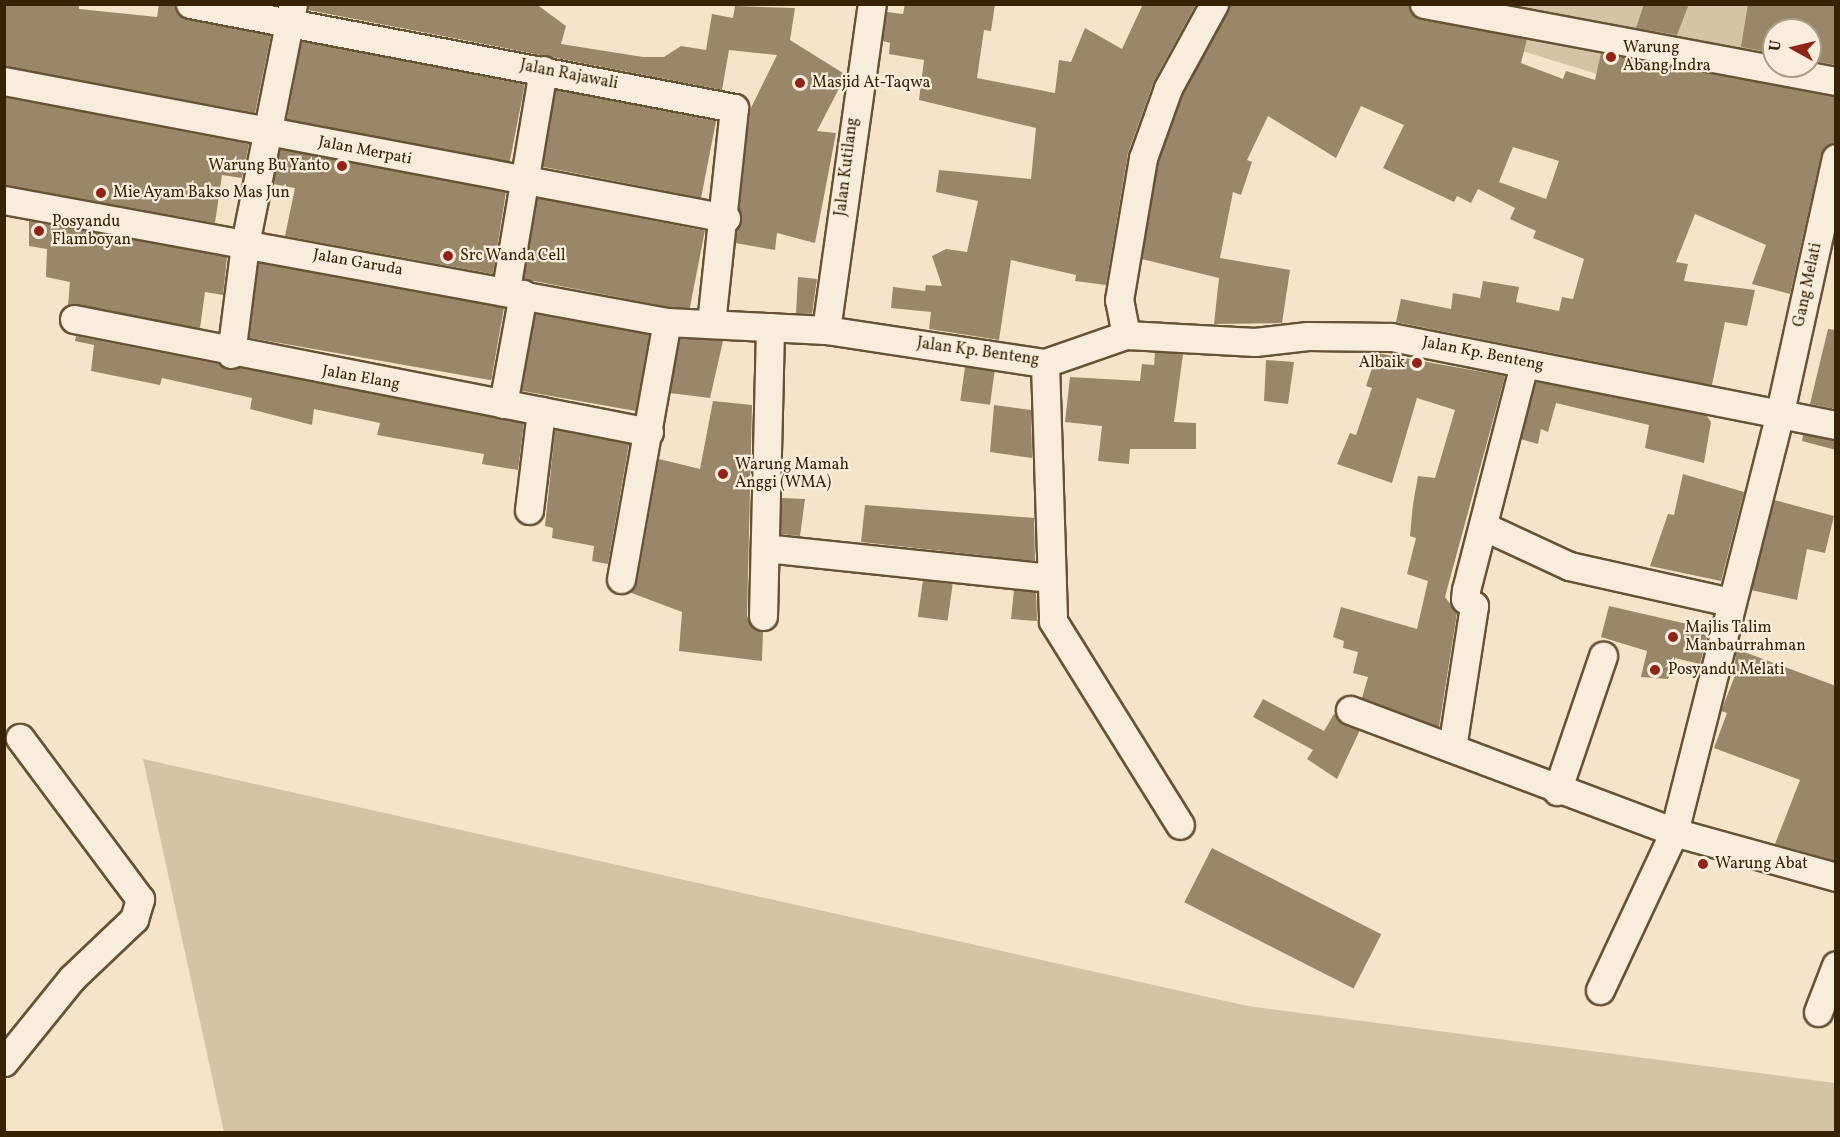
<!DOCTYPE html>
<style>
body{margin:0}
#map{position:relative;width:1840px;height:1137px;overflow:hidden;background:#f5e4ca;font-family:Vollkorn,serif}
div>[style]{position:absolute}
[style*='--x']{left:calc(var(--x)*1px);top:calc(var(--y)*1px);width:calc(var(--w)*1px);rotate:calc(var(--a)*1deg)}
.green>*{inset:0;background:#d5c3a8}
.building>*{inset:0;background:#9a876a;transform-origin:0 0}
.roads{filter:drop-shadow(2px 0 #665235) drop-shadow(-2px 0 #665235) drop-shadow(0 2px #665235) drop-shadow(0 -2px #665235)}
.street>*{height:27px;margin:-13.5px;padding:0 13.5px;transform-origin:13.5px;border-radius:13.5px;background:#f8eddd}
.dots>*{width:16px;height:16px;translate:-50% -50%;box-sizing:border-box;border:3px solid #f8eddd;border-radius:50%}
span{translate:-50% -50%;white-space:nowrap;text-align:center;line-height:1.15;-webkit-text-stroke:4.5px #f8eddd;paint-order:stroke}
.poi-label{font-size:16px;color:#372203}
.left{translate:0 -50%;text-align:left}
.right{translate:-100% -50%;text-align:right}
.street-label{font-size:16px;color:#372203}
.frame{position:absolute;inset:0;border:6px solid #372203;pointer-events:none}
.north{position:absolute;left:1762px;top:18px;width:60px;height:60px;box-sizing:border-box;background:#f8eddd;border:2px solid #ab9c86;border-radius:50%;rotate:278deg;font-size:16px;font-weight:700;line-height:24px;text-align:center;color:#372203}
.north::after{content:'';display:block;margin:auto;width:21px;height:27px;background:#8f2418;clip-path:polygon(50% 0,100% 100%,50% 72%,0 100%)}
</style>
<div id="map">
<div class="green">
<div style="clip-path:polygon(evenodd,1373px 5px,1835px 5px,1835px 171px,1808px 139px,1373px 5px,1774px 30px,1810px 30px,1810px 66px,1774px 66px,1774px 30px)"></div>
<div style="clip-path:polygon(143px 759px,1248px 1006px,1835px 1083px,1835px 1132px,224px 1132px)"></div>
</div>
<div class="building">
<div style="clip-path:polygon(4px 4px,79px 4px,79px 9px,157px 17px,159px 4px,175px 4px,186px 19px,271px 35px,255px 113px,4px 66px)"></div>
<div style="clip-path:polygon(308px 4px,536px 4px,566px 26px,561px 44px,643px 57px,664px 57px,681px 46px,706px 50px,712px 14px,733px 18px,735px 6px,795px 8px,790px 40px,846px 75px,817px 131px,836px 133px,815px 243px,777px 233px,775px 250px,735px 243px,750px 110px,777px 55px,729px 50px,722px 90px,308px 10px)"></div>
<div style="clip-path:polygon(905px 4px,995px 4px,991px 31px,984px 30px,977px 78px,1055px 93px,1059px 60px,1071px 62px,1085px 28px,1122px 49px,1143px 4px,1196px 4px,1154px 81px,1128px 153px,1106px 285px,1075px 281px,1076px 275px,1011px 260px,999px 340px,929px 329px,931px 312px,891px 308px,893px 287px,925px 291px,926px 285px,942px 286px,932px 256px,946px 249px,967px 252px,978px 201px,936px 192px,939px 170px,1031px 179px,1036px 128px,919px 100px,924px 60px,889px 54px,890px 43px,883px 41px,887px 12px,903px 14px)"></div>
<div style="clip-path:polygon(evenodd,1230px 4px,1409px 4px,1421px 19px,1527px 39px,1521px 63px,1563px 79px,1566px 71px,1595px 80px,1601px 53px,1836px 96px,1836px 140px,1821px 155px,1790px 294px,1752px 284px,1766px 245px,1695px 214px,1676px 262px,1688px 264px,1684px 281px,1755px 290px,1747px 326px,1725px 322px,1712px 385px,1396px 322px,1401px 299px,1451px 309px,1453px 293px,1480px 298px,1483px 281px,1519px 287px,1516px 302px,1559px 311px,1562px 297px,1573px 299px,1584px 259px,1533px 238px,1536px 231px,1510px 219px,1515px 208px,1478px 189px,1471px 203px,1457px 196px,1454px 202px,1383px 168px,1404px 125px,1361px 106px,1336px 158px,1268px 116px,1247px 160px,1252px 162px,1241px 195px,1233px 192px,1220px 258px,1290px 270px,1282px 323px,1214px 324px,1219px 278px,1142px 259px,1158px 162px,1182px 94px,1230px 4px,1513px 147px,1559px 161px,1546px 199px,1499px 182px,1513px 147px)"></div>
<div style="clip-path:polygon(1644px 4px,1689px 4px,1677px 35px,1636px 28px)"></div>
<div style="clip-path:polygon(1748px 4px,1836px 4px,1836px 65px,1810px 60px,1810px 30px,1774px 30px,1774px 53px,1741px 47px)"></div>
<div style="left:302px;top:41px;width:227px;height:80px;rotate:11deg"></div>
<div style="left:556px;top:90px;width:163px;height:78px;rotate:11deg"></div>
<div style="clip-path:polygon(4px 97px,249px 144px,242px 178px,222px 175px,215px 223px,4px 185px)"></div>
<div style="clip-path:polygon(280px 149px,506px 192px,493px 274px,285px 236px,295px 188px,273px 184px)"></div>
<div style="left:537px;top:198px;width:171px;height:82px;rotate:11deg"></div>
<div style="clip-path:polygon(29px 221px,227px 257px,223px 295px,205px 292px,200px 328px,68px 305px,70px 282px,46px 277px,47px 249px,29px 246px)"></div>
<div style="left:258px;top:263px;width:250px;height:75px;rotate:10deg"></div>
<div style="clip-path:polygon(798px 277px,817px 279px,812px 314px,796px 313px)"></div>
<div style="left:535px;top:314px;width:116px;height:78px;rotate:10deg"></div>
<div style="clip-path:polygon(1828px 329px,1836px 330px,1836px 409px,1810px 404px)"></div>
<div style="clip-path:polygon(76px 336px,524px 423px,518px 470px,482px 464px,484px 454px,377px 435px,380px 423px,314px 409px,312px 425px,250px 409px,252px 398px,162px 378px,160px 385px,91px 371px,94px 345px,75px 341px)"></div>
<div style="clip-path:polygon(680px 338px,723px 341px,710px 398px,670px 393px)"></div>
<div style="clip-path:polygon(1155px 352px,1183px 354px,1174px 422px,1196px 423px,1196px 449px,1130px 449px,1129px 464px,1098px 461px,1102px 426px,1065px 422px,1070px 377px,1140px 381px,1142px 364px,1154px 365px)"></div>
<div style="clip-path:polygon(1377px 353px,1505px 376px,1445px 597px,1457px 613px,1439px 727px,1362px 698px,1368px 677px,1353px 673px,1358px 652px,1343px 648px,1344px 641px,1333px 637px,1341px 607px,1417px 629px,1428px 581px,1407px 574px,1416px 538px,1410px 536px,1413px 504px,1418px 476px,1435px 478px,1455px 410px,1417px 398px,1392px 483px,1337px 464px,1350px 433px,1356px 435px,1372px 388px,1366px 386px)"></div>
<div style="clip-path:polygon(1266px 360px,1294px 362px,1288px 404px,1264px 401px)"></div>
<div style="left:965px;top:367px;width:30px;height:34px;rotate:8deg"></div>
<div style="clip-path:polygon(1536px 382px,1706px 415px,1711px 422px,1704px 463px,1645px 448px,1649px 425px,1556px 403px,1548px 432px,1541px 429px,1538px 444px,1521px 439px)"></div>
<div style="clip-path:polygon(713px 401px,752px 405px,747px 616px,754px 629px,763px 632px,762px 661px,679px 651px,682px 612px,629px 592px,637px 582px,659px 459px,700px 469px)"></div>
<div style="clip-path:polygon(994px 405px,1031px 410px,1032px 458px,990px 452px)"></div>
<div style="clip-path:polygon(555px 430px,629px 444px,608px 564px,592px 561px,594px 546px,552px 538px,553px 528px,545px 526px)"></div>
<div style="clip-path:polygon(1803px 435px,1836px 440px,1836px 450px,1802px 441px)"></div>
<div style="clip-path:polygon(1683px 474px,1744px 492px,1721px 581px,1650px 566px,1668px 514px,1674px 515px)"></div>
<div style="clip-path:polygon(782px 498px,805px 499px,800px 536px,781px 534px)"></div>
<div style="clip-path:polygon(1774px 500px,1834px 516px,1825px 553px,1807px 549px,1797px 600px,1751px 590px)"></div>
<div style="clip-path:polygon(865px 505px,1034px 518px,1035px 561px,861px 542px)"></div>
<div style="left:923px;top:580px;width:30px;height:37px;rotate:8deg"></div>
<div style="clip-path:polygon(1014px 590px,1036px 592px,1037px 621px,1011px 619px)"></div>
<div style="clip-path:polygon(1609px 606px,1709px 629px,1700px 664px,1675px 658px,1668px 679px,1641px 677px,1647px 651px,1601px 637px)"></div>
<div style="clip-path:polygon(1736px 649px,1836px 686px,1836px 861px,1775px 844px,1800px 780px,1714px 748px,1727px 713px,1721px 711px,1734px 678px)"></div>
<div style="clip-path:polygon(1263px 699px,1324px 731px,1334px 714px,1360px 730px,1337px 779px,1307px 759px,1313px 750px,1253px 717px)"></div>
<div style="left:1212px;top:848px;width:190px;height:61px;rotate:27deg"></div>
</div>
<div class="roads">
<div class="street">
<div style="--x:190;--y:4;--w:554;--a:10.82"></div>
<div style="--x:734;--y:108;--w:217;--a:96.1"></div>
<div style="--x:1424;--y:4;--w:419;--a:10.6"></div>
<div style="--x:4;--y:81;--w:735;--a:10.74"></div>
<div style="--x:4;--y:200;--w:674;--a:10.43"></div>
<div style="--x:667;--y:322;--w:159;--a:2.9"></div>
<div style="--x:826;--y:330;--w:221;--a:8.6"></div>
<div style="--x:1045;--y:363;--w:86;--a:-19.1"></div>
<div style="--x:1126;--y:335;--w:129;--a:3.1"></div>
<div style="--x:1255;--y:342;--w:53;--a:-6.5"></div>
<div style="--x:1308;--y:336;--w:83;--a:0.7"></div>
<div style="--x:1391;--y:337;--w:454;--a:11.2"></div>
<div style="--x:506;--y:289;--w:222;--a:-80.4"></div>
<div style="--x:74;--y:319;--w:586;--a:11.12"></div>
<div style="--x:826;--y:330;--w:329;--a:-82"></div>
<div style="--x:1126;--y:335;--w:36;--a:-101"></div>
<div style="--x:1119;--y:300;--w:144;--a:-80.4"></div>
<div style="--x:1143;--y:158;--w:74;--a:-70.3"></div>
<div style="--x:1168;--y:88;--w:96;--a:-61.3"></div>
<div style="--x:231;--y:354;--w:111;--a:-82.7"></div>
<div style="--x:245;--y:244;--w:245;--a:-78.7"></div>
<div style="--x:1045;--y:363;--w:258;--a:88.2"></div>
<div style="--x:1053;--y:621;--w:240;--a:58.1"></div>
<div style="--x:503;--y:404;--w:112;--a:-79.7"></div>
<div style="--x:529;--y:510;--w:100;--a:-83.1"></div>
<div style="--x:1483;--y:526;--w:95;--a:24.9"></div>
<div style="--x:1569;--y:566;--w:165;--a:12.6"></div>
<div style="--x:765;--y:548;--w:288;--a:6"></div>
<div style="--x:621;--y:579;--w:261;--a:-79.9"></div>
<div style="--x:763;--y:616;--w:289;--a:-88.6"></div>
<div style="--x:1350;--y:710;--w:346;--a:20.6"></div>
<div style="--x:1674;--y:832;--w:168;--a:15.5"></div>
<div style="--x:1452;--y:748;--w:144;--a:-81.2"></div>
<div style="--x:1474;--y:606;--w:11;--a:-142"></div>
<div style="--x:1465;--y:599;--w:9;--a:-84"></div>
<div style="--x:1466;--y:590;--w:233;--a:-75.6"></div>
<div style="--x:1557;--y:791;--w:143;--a:-71.2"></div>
<div style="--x:1600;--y:990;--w:174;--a:-64.9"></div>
<div style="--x:1674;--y:832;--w:433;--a:-75.8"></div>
<div style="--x:1780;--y:412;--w:260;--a:-77.6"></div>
<div style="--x:1818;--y:1012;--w:50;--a:-69"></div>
<div style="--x:4;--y:1062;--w:108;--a:-51"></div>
<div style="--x:72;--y:978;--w:86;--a:-43.6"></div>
<div style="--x:134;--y:919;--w:21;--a:-73"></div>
<div style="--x:140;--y:899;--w:201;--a:-126.7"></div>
</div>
</div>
<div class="dots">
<div style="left:1611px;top:57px;background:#8f2418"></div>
<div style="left:800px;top:83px;background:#8f2418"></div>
<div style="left:342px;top:166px;background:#8f2418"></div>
<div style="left:101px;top:193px;background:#8f2418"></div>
<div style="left:39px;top:231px;background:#8f2418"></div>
<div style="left:448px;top:256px;background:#8f2418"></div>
<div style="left:1417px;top:363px;background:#8f2418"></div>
<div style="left:723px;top:474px;background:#8f2418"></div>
<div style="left:1673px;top:637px;background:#8f2418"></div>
<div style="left:1655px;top:670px;background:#8f2418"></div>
<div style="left:1703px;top:864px;background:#8f2418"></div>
</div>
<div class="poi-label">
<span class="left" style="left:1623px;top:57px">Warung<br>Abang Indra</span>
<span class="left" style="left:812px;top:83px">Masjid At-Taqwa</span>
<span class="right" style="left:330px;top:166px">Warung Bu Yanto</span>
<span class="left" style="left:113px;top:193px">Mie Ayam Bakso Mas Jun</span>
<span class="left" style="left:52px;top:231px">Posyandu<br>Flamboyan</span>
<span class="left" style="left:460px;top:256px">Src Wanda Cell</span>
<span class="right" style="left:1405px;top:363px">Albaik</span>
<span class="left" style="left:735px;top:474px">Warung Mamah<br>Anggi (WMA)</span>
<span class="left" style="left:1685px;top:637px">Majlis Talim<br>Manbaurrahman</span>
<span class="left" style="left:1668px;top:670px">Posyandu Melati</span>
<span class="left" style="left:1715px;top:864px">Warung Abat</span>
</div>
<div class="street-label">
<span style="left:569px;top:75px;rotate:11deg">Jalan Rajawali</span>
<span style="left:365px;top:151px;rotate:11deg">Jalan Merpati</span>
<span style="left:847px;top:167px;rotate:-83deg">Jalan Kutilang</span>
<span style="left:358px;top:263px;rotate:10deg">Jalan Garuda</span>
<span style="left:1808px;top:285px;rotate:-78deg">Gang Melati</span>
<span style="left:978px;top:352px;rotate:8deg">Jalan Kp. Benteng</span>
<span style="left:1483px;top:354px;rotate:11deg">Jalan Kp. Benteng</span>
<span style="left:361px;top:378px;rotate:10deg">Jalan Elang</span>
</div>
<div class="frame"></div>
<div class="north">U</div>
</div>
